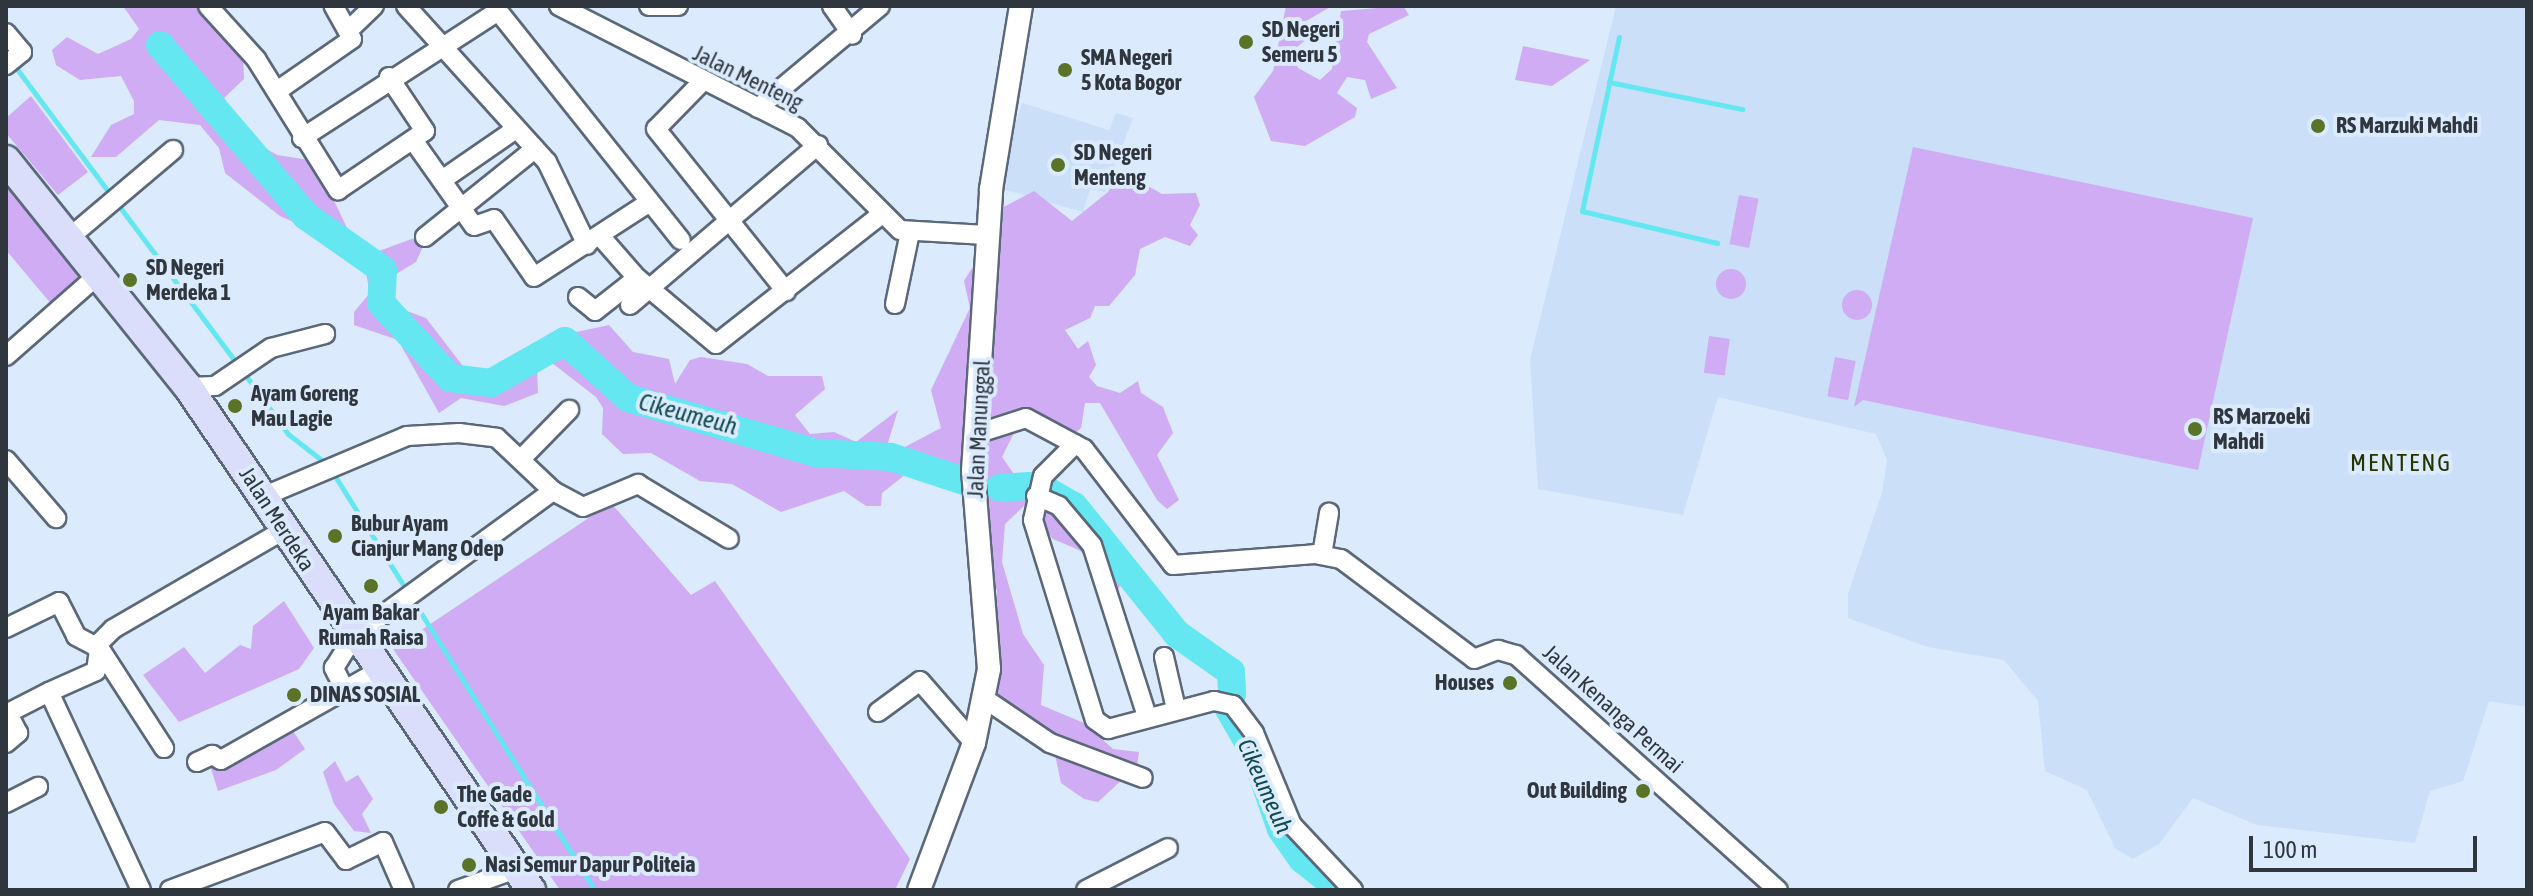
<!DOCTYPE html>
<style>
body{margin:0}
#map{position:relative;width:2533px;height:896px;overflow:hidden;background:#dbeafd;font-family:"Asap Condensed",sans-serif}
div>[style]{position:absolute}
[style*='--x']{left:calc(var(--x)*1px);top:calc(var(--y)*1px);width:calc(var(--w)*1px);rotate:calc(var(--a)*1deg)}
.built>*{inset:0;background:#cbdff8}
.green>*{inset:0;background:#cfacf3;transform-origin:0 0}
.round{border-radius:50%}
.stream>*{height:5px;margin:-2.5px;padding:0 2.5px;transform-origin:2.5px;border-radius:2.5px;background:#65e7f2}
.river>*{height:28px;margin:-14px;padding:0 14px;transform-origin:14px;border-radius:14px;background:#65e7f2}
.roads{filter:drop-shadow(2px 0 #5b6879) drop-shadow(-2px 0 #5b6879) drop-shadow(0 2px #5b6879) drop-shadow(0 -2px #5b6879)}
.minor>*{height:18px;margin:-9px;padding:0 9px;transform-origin:9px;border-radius:9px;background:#fff}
.tertiary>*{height:22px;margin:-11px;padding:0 11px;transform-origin:11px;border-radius:11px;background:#fff}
.primary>*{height:28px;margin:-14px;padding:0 14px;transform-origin:14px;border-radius:14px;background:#dbdefb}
.dots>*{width:22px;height:22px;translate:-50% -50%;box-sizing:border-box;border:4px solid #dbeafd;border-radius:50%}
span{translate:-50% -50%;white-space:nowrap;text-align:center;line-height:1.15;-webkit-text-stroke:8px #dbeafd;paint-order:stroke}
.poi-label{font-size:22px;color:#30363e;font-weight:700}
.left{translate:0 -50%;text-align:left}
.right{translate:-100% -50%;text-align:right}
.street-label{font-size:22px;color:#30363e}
.water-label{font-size:24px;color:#0f4a4f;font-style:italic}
.neighbourhood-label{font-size:24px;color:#253500;letter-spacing:2px}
.frame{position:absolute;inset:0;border:8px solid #30363e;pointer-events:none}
.scale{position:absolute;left:2249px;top:836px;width:228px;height:36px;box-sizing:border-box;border:4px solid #30363e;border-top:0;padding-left:10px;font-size:24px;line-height:28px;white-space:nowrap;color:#30363e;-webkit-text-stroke:6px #dbeafd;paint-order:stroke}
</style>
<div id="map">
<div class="built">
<div style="clip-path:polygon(1616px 6px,2527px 6px,2527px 707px,2489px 701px,2463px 781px,2430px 791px,2415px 843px,2257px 825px,2193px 798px,2159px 844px,2133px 859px,2115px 848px,2087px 790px,2045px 771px,2038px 701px,2004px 660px,1928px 647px,1848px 618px,1848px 594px,1882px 493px,1887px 460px,1876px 434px,1718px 397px,1683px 515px,1538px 489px,1530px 360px)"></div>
<div style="clip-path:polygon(1022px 103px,1109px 130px,1116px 113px,1133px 118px,1105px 192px,1090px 189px,1083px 212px,995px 187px)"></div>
</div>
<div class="green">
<div style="clip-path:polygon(123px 6px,200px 6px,243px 54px,244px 79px,224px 98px,251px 140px,277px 155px,315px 161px,348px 230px,379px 251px,417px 237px,425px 242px,416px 262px,391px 277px,393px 306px,426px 318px,469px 374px,491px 383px,503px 385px,530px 357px,572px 333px,609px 325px,633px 352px,669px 359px,675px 384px,690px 360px,701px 357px,747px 364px,768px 376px,822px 376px,825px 389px,795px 415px,810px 434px,834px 432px,856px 442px,898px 410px,887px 446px,899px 450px,941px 428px,931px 390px,970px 308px,964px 281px,977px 260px,975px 222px,1034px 191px,1072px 221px,1108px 192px,1120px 170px,1162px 194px,1196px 193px,1200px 205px,1190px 225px,1198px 235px,1190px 246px,1165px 237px,1140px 249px,1135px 275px,1109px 306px,1095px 306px,1090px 318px,1065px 330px,1078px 349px,1088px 341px,1096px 365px,1089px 377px,1097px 386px,1120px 393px,1138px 381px,1141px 393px,1163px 407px,1173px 433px,1157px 455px,1179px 500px,1167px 509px,1157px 500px,1100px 403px,1085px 403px,1081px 428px,1071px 437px,1020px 421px,1002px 457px,1023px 487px,1046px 495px,1056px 488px,1068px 492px,1103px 528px,1122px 577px,1119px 589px,1079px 550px,1053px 539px,1025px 505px,1005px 524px,1002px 562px,1023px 634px,1044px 665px,1041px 705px,1084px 723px,1113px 749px,1139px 752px,1137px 766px,1098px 802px,1084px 799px,1061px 783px,1053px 745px,989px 703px,997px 590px,989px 578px,990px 524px,968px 491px,915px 467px,882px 493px,881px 506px,866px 506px,844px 491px,781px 512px,732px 484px,700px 481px,651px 453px,623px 454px,602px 434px,603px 408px,596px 397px,552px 363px,537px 367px,538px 393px,504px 406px,461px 398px,439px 413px,398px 340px,354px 325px,354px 312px,370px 293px,365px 268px,334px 240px,280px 216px,225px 173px,219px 148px,200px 125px,159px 120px,116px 157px,91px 157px,111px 125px,134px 114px,134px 101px,121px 76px,80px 80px,56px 65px,52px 50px,67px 37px,98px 54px,131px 39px,139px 29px)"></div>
<div style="clip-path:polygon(1286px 6px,1332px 6px,1306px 21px,1306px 40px,1292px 51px,1298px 68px,1320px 80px,1332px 69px,1341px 11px,1403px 6px,1409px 15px,1369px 34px,1367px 42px,1397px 88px,1371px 99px,1365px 80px,1347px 77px,1337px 93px,1357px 108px,1355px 117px,1305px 146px,1271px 141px,1254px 97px,1273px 71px)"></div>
<div style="clip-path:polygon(1523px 46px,1590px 60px,1552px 86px,1515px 80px)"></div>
<div style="clip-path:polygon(31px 96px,88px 172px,58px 195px,6px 133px,6px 118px)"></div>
<div style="clip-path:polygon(1913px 147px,2253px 218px,2198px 470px,1863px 400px,1854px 407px)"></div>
<div style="clip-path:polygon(6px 160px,100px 273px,57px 311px,6px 250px)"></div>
<div style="left:1739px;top:195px;width:20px;height:50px;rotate:11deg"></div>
<div class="round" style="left:1716px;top:269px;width:30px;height:30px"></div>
<div class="round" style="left:1842px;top:290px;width:30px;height:30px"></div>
<div style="left:1709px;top:336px;width:21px;height:37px;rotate:8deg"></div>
<div style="left:1835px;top:357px;width:21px;height:40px;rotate:11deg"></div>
<div style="clip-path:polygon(611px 503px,691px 595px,715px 581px,910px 859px,895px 890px,560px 890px,393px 649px)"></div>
<div style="clip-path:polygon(284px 601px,314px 648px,299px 669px,179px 722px,143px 675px,184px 647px,205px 673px,240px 645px,251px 649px,253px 626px)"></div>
<div style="clip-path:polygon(289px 725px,305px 749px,276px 770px,218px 791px,209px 762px)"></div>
<div style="clip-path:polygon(335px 761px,346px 782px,358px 775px,373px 799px,362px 814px,371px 833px,354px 831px,334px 804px,323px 772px)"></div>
</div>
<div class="stream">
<div style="--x:1619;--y:37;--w:178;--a:102"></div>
<div style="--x:1582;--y:211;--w:139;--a:13.3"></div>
<div style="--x:14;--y:65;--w:162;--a:53.3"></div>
<div style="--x:1609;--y:82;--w:136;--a:11.5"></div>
<div style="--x:119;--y:206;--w:199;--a:53.2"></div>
<div style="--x:244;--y:373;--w:75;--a:54.2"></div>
<div style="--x:288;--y:434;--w:51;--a:37.8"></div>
<div style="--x:333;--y:473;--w:492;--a:57.9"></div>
</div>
<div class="river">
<div style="--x:160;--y:45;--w:225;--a:49.5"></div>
<div style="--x:306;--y:216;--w:94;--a:35"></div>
<div style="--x:383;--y:270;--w:33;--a:93"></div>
<div style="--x:381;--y:303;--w:102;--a:47.4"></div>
<div style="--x:450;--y:378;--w:41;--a:7"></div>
<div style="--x:491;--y:383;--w:85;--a:-29.6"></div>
<div style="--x:565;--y:341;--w:85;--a:42.1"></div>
<div style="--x:628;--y:398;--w:196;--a:16.3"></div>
<div style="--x:816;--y:453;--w:75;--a:3.1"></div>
<div style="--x:891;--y:457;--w:86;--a:18.2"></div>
<div style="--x:1000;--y:488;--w:30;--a:-4"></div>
<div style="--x:1046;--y:490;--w:32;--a:30"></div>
<div style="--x:1074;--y:506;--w:164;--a:51.2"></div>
<div style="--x:1177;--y:634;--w:66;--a:35.1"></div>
<div style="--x:1231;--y:672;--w:22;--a:87"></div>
<div style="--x:1229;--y:709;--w:52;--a:60"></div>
<div style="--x:1255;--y:754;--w:79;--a:70.9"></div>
<div style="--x:1281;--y:829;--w:37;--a:55"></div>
<div style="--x:1302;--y:859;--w:50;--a:38.5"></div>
</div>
<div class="roads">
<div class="minor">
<div style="--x:208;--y:6;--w:72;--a:47.8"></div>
<div style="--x:256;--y:59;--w:155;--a:58"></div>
<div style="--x:338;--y:190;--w:105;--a:-34.1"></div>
<div style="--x:425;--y:131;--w:65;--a:-123.7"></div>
<div style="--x:406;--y:6;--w:210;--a:47.9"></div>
<div style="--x:547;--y:162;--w:92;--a:64.3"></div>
<div style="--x:559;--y:6;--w:268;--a:27"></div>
<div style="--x:798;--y:128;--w:144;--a:45"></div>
<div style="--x:900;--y:230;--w:86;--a:3.3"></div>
<div style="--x:649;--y:6;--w:29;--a:0"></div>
<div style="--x:832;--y:6;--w:35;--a:55"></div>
<div style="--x:351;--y:28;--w:32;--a:-44"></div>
<div style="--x:6;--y:33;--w:25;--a:50"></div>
<div style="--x:22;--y:52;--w:21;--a:141"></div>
<div style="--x:701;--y:83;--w:64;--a:134.4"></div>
<div style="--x:656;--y:129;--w:208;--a:51.3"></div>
<div style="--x:277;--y:91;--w:91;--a:-34.7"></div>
<div style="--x:352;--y:39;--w:38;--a:-119"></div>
<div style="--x:758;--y:108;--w:159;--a:-39.9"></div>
<div style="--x:302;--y:138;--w:234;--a:-32.9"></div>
<div style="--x:498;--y:11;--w:293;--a:51.4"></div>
<div style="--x:413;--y:140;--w:105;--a:54.7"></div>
<div style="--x:474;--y:226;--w:21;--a:-19"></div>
<div style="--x:494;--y:219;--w:70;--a:55.4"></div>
<div style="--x:534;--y:277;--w:135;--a:-32.9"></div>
<div style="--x:442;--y:180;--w:90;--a:-34.6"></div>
<div style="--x:70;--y:237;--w:135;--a:-40.2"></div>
<div style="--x:425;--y:237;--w:141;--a:-38.7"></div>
<div style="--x:601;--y:237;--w:55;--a:48.7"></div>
<div style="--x:637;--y:278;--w:103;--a:39.9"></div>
<div style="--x:716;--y:344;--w:211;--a:-38.1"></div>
<div style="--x:578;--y:297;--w:22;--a:39"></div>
<div style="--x:595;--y:311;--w:53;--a:-38.2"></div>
<div style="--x:895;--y:304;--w:74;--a:-78.2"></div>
<div style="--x:630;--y:305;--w:247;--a:-40.4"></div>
<div style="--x:6;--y:356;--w:125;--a:-41.4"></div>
<div style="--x:188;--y:387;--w:27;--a:-2"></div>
<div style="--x:215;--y:386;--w:68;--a:-34.2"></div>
<div style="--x:271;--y:348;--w:56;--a:-14.5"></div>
<div style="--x:976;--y:434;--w:52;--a:-17.7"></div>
<div style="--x:1026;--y:418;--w:66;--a:28.1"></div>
<div style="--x:1084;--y:449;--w:146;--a:52.5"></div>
<div style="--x:1173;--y:565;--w:142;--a:-4.4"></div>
<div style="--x:1315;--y:554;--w:26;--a:11"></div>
<div style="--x:1341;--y:559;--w:166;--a:36.9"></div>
<div style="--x:1474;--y:659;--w:26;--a:-21"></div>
<div style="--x:1498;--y:650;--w:19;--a:16"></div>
<div style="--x:1516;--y:655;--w:352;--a:41.9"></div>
<div style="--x:1075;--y:444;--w:45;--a:135"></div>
<div style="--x:1043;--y:476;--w:45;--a:102.8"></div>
<div style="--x:1033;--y:520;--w:209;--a:72.8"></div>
<div style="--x:1095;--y:720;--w:16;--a:35"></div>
<div style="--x:1108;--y:729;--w:110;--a:-14.8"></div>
<div style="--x:1214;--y:701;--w:19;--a:12"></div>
<div style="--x:1233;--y:705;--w:35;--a:53"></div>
<div style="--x:1254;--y:733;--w:100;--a:67.6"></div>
<div style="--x:1292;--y:825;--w:89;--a:46.8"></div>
<div style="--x:521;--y:459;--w:69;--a:-45.6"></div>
<div style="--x:6;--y:460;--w:77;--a:49.2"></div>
<div style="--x:1036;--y:496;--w:25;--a:23"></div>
<div style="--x:1059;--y:506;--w:51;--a:49.8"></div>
<div style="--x:1092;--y:545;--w:180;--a:72.2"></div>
<div style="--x:262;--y:497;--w:157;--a:-22.8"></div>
<div style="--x:407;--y:436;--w:52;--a:-3.3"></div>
<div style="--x:459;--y:433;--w:38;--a:7"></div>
<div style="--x:497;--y:438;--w:77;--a:43.4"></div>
<div style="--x:553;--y:491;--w:34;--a:28"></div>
<div style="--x:583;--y:507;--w:60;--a:-22.7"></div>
<div style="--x:638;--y:484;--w:106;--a:31.1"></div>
<div style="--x:1322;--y:555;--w:43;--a:-80.5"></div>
<div style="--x:6;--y:628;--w:59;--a:-26.1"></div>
<div style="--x:59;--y:602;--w:38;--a:63"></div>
<div style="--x:76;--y:636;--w:27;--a:28"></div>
<div style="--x:100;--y:649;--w:118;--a:57.1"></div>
<div style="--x:1164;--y:657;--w:53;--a:77"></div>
<div style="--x:345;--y:690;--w:25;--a:-117"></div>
<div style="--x:334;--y:668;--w:38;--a:-58"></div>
<div style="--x:354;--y:636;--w:246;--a:-36.1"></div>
<div style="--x:985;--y:699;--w:78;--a:34.1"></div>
<div style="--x:1050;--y:743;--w:99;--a:20.6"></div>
<div style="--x:878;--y:712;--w:52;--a:-36.4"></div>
<div style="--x:920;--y:681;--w:82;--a:48.9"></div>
<div style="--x:6;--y:743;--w:16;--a:-40"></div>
<div style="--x:18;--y:733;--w:22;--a:-117"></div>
<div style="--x:8;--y:713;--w:46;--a:-27.1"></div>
<div style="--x:197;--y:762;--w:17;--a:-25"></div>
<div style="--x:212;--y:755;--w:10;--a:29"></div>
<div style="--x:221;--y:760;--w:180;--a:-29.5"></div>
<div style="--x:6;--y:803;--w:36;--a:-27"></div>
<div style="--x:141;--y:890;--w:218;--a:-114.9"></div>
<div style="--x:49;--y:692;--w:51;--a:-24.1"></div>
<div style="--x:96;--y:671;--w:29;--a:-82"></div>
<div style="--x:100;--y:642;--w:18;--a:-45"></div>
<div style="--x:113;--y:629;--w:195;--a:-30.1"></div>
<div style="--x:170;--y:890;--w:165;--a:-20.5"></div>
<div style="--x:325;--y:832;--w:35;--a:53"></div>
<div style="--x:346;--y:860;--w:41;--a:-25.9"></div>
<div style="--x:383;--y:842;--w:52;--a:66.4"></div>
<div style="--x:458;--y:890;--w:62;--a:-19.9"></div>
<div style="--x:1086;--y:890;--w:92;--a:-27.1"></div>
</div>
<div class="tertiary">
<div style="--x:919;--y:890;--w:157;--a:-69.5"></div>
<div style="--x:974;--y:743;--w:76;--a:-78.5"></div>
<div style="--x:989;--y:669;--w:199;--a:-94.6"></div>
<div style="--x:973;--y:471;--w:283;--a:-86.3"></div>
<div style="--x:991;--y:189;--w:185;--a:-80.7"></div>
</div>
<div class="primary">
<div style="--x:6;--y:160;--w:291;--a:51.3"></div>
<div style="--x:188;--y:387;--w:609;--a:55.71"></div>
</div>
</div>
<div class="dots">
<div style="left:1246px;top:42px;background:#5a7326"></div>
<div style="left:1065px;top:70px;background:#5a7326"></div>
<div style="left:2318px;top:126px;background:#5a7326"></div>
<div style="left:1058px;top:165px;background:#5a7326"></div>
<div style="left:130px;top:280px;background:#5a7326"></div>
<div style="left:235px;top:406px;background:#5a7326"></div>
<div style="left:2195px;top:429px;background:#5a7326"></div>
<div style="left:335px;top:536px;background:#5a7326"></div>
<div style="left:371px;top:586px;background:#5a7326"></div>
<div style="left:1510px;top:683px;background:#5a7326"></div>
<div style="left:294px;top:695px;background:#5a7326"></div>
<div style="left:1643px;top:791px;background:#5a7326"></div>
<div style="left:441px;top:807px;background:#5a7326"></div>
<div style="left:469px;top:865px;background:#5a7326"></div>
</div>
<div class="poi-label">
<span class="left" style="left:1262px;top:42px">SD Negeri<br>Semeru 5</span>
<span class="left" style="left:1081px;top:70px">SMA Negeri<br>5 Kota Bogor</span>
<span class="left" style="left:2336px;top:126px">RS Marzuki Mahdi</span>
<span class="left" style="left:1074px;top:165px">SD Negeri<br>Menteng</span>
<span class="left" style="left:146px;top:280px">SD Negeri<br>Merdeka 1</span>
<span class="left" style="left:251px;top:406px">Ayam Goreng<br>Mau Lagie</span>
<span class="left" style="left:2213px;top:429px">RS Marzoeki<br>Mahdi</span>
<span class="left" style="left:351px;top:536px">Bubur Ayam<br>Cianjur Mang Odep</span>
<span style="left:371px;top:625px">Ayam Bakar<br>Rumah Raisa</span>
<span class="right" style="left:1494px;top:683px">Houses</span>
<span class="left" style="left:310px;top:695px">DINAS SOSIAL</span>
<span class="right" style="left:1627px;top:791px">Out Building</span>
<span class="left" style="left:457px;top:807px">The Gade<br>Coffe &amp; Gold</span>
<span class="left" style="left:485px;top:865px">Nasi Semur Dapur Politeia</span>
</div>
<div class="street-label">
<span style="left:748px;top:78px;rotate:26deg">Jalan Menteng</span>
<span style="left:979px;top:429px;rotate:-87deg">Jalan Manunggal</span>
<span style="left:277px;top:519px;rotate:57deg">Jalan Merdeka</span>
<span style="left:1613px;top:709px;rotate:42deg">Jalan Kenanga Permai</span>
</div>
<div class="water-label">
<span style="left:688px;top:414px;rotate:15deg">Cikeumeuh</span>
<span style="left:1265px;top:786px;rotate:66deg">Cikeumeuh</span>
</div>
<div class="neighbourhood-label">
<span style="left:2401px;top:463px">MENTENG</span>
</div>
<div class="frame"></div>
<div class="scale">100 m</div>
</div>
